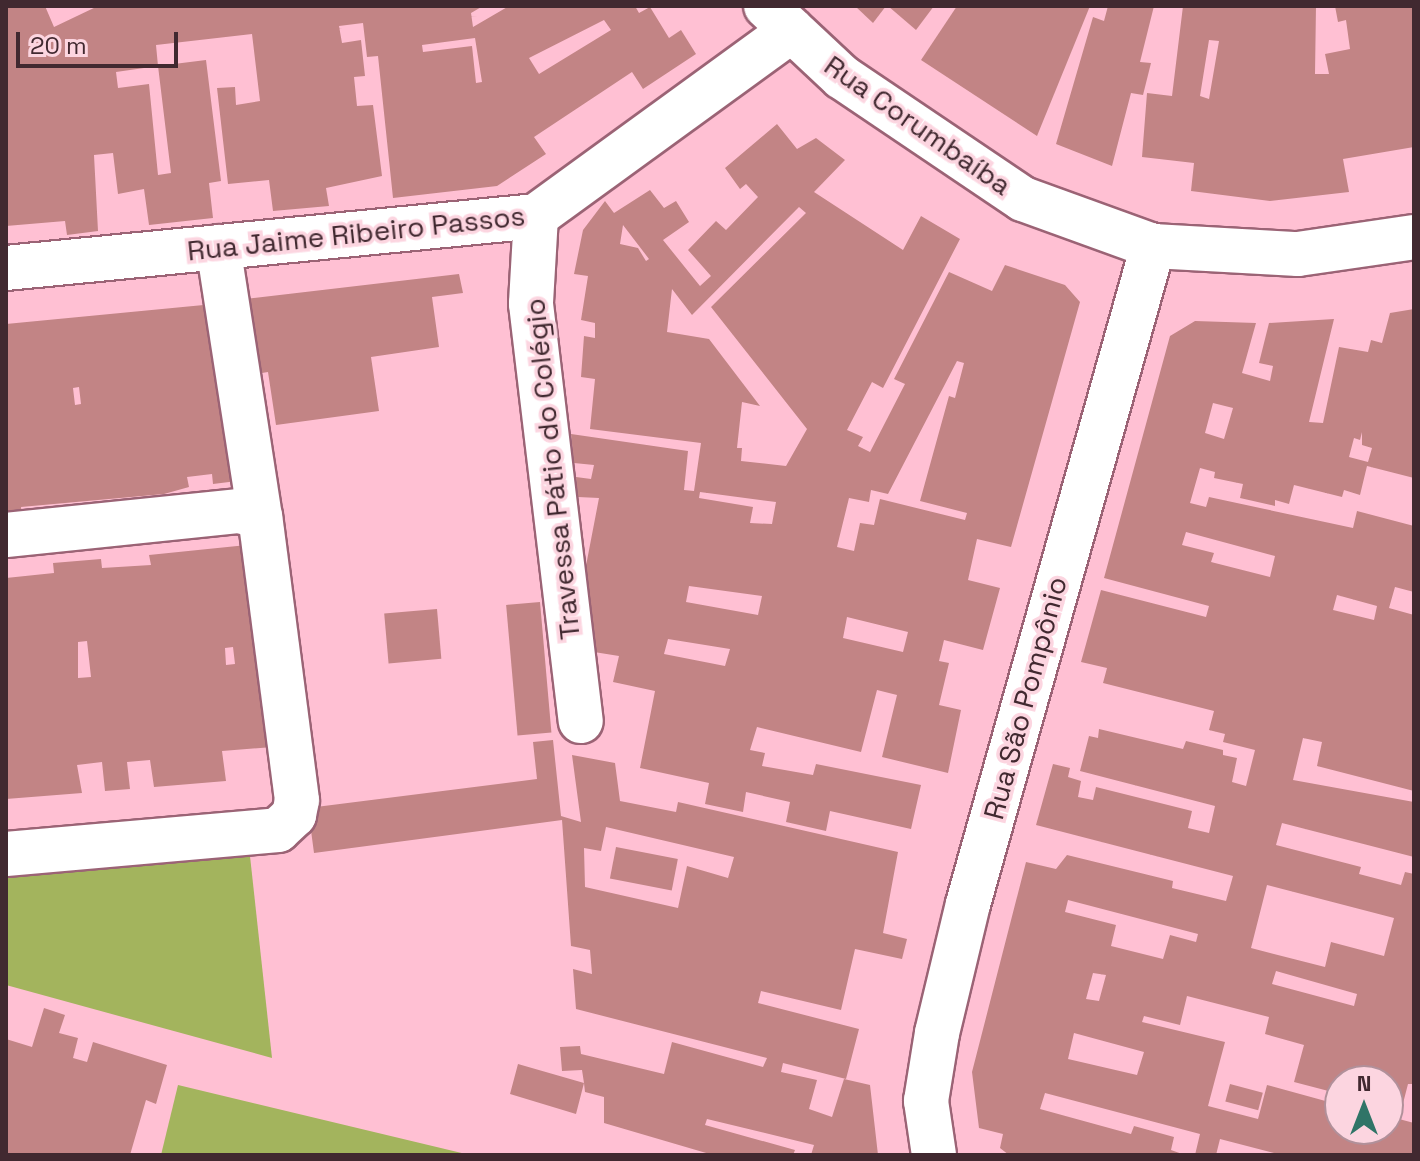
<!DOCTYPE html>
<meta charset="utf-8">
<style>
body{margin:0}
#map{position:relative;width:1420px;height:1161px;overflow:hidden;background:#ffc0d3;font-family:"Space Grotesk",sans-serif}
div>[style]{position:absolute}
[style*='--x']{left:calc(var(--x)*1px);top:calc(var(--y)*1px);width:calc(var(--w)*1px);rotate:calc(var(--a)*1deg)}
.green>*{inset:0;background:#a3b45d}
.building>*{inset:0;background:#c28485;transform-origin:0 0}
.roads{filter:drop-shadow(2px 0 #9b6375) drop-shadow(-2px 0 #9b6375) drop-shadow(0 2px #9b6375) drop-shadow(0 -2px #9b6375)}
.street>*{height:44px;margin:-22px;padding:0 22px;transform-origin:22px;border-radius:22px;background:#fff}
span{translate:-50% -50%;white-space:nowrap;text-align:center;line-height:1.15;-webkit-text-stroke:7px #fcd5e0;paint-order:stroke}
.street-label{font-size:28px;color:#412930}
.frame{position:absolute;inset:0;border:8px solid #412930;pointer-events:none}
.north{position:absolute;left:1324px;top:1065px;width:80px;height:80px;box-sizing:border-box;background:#fcd5e0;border:2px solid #b1909a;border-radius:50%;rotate:0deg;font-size:22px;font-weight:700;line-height:32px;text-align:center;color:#412930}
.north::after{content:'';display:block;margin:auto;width:28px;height:36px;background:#307467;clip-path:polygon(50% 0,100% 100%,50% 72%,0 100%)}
.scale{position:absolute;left:16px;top:32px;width:162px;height:36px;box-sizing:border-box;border:4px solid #412930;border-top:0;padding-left:10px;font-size:24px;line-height:28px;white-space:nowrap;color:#412930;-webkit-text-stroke:6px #fcd5e0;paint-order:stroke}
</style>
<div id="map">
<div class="green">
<div style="clip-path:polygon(250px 856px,272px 1058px,6px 985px,6px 876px)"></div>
<div style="clip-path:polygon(178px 1085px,470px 1155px,161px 1155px)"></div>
</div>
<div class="building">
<div style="clip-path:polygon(evenodd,6px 6px,45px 6px,54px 27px,98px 6px,483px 6px,471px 13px,473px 27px,509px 6px,635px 6px,639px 13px,650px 7px,669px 38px,681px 30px,696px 54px,643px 89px,632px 72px,534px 137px,546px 154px,497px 186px,393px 198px,378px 56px,367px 57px,363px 23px,339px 26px,342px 43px,361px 40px,365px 76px,354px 77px,357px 106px,373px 105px,382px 176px,326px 188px,329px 206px,273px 211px,269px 180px,228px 184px,217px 88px,235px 87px,236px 105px,260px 101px,252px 34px,156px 45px,158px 66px,116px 72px,118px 88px,149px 84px,158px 175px,171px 173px,158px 66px,206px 60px,221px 181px,209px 183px,213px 218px,149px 225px,144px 189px,118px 194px,113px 153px,94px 155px,98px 231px,67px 235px,65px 221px,6px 226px,6px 6px,604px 20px,611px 30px,539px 74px,529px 58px,604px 20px,6px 6px,475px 38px,482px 82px,476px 83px,472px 46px,423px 52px,422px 45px,475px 38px)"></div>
<div style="clip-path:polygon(855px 6px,886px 6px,873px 23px)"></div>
<div style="clip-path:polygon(888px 6px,934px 6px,916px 30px)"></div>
<div style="clip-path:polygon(957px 6px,1090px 6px,1037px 136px,921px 60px)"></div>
<div style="clip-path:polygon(1108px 6px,1154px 6px,1140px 62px,1151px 63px,1143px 95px,1131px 93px,1112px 166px,1056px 144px,1093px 17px,1104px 21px)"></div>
<div style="clip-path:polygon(evenodd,1183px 6px,1316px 6px,1315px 74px,1329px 74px,1325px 54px,1350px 49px,1346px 20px,1338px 22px,1335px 6px,1412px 6px,1414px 147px,1343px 159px,1349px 192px,1270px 201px,1191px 191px,1194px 163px,1142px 157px,1147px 93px,1172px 96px,1183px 6px,1209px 40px,1219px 41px,1209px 99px,1200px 96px,1209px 40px)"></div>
<div style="clip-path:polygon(evenodd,777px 124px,797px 149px,816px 138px,845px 160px,814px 192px,903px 250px,921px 216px,960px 239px,883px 388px,872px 382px,847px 430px,863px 437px,858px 446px,870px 452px,905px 384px,894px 379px,949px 272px,992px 291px,1005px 265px,1065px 285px,1080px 302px,1011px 547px,977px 539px,968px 580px,1000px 588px,983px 650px,944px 640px,939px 661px,949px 663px,939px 705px,961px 710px,948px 773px,882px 757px,897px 695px,877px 690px,861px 752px,757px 727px,750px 750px,765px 753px,762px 766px,813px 775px,816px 764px,921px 785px,911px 829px,830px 811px,826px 831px,786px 822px,790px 802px,746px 792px,743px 812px,705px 804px,709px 783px,640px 768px,655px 691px,613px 682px,619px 656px,594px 652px,585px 571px,599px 498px,578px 497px,576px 477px,591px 479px,594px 465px,574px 463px,571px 434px,688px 451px,684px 490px,694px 491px,701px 443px,590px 429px,595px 379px,581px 377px,584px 336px,595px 338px,595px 323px,581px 320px,588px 276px,574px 274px,583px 230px,605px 201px,614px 213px,650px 190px,664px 208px,676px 201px,689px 222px,663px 240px,700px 286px,711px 276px,688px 250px,716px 221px,726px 230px,758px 197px,746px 184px,740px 189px,725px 168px,777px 124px,799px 207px,806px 213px,711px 307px,807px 429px,786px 466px,741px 461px,742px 448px,737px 448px,742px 402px,760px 406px,709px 339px,667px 332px,672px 289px,692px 315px,799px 207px,777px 124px,623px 225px,649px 259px,646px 261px,638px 248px,620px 244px,623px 225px,777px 124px,957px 361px,964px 363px,955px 398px,949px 396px,920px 501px,967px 513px,965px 520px,880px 499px,874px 525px,860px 523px,854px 551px,837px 547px,849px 498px,869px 502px,871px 490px,888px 494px,957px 361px,777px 124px,700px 492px,776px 502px,772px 524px,750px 523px,753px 507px,699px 498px,700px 492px,777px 124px,689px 586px,762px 596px,758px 615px,686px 602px,689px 586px,777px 124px,847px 617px,908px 632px,903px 652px,843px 638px,847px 617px,777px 124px,668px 639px,730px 649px,725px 666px,664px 654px,668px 639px)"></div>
<div style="clip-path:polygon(459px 274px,463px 293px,432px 297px,439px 347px,371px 357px,379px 411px,276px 425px,268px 372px,250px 375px,236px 300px)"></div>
<div style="clip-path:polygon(evenodd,214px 304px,237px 481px,213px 484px,212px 474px,187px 477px,189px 487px,164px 494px,21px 507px,22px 516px,6px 518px,6px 324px,214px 304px,79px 387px,81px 404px,75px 405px,73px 388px,79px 387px)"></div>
<div style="clip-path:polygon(evenodd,1414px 309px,1414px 478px,1367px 466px,1360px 495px,1344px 490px,1342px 497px,1294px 485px,1289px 504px,1275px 500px,1275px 506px,1240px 498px,1243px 484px,1214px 478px,1215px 472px,1200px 468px,1190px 503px,1206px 507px,1209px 497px,1353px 528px,1357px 511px,1414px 526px,1414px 592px,1395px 587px,1389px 608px,1414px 615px,1414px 791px,1317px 766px,1322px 742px,1303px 738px,1293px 780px,1414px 802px,1414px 857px,1282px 823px,1276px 845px,1361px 867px,1359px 874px,1401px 885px,1405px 872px,1414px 874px,1414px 1084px,1408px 1084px,1399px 1119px,1414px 1123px,1414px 1155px,1282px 1155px,1220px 1139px,1216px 1155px,1195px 1155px,1200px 1134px,1045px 1093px,1040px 1109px,1131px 1134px,1134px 1126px,1174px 1137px,1171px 1150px,1185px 1155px,1009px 1155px,1000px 1148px,1003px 1134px,979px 1128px,972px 1072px,1026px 862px,1056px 869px,1067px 855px,1173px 881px,1172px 888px,1226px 901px,1233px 876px,1036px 825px,1053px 764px,1070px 768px,1068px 777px,1081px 781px,1078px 797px,1093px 800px,1096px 787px,1192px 811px,1188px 828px,1209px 833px,1215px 806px,1080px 771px,1089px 736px,1098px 738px,1099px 729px,1183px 749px,1186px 741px,1223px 750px,1223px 755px,1237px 758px,1232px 782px,1246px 786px,1255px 750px,1223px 742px,1225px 734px,1209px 730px,1214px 711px,1103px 683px,1107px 668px,1081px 662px,1101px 590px,1206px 617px,1209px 606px,1104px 578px,1170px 336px,1195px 321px,1256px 323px,1242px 373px,1270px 381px,1273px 366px,1259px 363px,1269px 323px,1334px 319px,1309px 422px,1323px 423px,1339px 347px,1368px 352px,1371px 340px,1382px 343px,1390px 313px,1414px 309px,1213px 403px,1233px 408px,1224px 439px,1205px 433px,1213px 403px,1414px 309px,1362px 432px,1362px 445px,1372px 448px,1368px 462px,1349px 457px,1354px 438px,1360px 440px,1362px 432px,1414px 309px,1186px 532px,1275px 556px,1270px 577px,1211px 562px,1214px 553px,1182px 545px,1186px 532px,1414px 309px,1337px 595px,1377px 606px,1374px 620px,1333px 610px,1337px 595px,1414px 309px,1267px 885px,1394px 918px,1384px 956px,1331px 942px,1325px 967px,1251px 948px,1267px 885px,1414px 309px,1068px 900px,1198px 934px,1196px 942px,1170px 935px,1163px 959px,1111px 946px,1116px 925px,1065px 912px,1068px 900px,1414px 309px,1276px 971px,1357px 994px,1354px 1006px,1272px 984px,1276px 971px,1414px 309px,1093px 973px,1106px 975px,1099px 1001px,1086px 999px,1093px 973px,1414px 309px,1187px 996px,1269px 1017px,1265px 1034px,1304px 1045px,1294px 1082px,1340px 1094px,1340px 1081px,1388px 1081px,1388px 1129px,1340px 1129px,1340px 1105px,1267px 1085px,1258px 1119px,1208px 1106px,1225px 1042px,1142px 1022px,1144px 1016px,1180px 1025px,1187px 996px,1414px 309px,1074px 1033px,1144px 1052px,1137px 1075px,1068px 1059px,1074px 1033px)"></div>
<div style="clip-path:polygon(evenodd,247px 545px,273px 747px,222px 751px,226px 781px,154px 787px,150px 760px,127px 762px,130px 789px,105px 791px,102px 762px,77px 765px,82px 793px,6px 799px,6px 578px,54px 573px,53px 563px,101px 559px,102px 568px,151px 565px,149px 555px,247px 545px,87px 641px,91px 677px,78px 678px,78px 642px,87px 641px,247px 545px,233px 647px,235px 664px,226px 665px,225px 648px,233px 647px)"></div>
<div style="left:540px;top:602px;width:131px;height:34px;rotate:85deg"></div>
<div style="left:437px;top:609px;width:50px;height:53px;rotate:85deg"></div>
<div style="clip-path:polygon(evenodd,553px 740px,561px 816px,581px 822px,572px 755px,615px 763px,620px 801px,676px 812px,678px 802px,898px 852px,883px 933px,907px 939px,902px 959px,855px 949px,841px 1010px,761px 991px,758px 1003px,859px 1029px,846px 1079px,783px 1063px,781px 1072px,817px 1080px,809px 1109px,832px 1117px,844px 1079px,870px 1085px,878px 1155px,811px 1155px,814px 1145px,707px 1119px,705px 1125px,795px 1150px,793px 1155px,713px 1155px,604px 1123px,604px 1097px,585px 1092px,584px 1083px,576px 1114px,510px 1094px,518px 1064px,584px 1083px,582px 1070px,562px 1071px,560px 1047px,580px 1046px,581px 1054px,664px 1074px,672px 1042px,763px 1067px,767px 1058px,576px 1009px,573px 969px,592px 974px,590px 950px,571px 946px,562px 820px,314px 853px,308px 808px,537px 779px,533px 742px,553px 740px,606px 827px,734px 857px,728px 878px,687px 866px,678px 908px,585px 887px,584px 848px,601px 851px,606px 827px)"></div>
<div style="left:616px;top:847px;width:63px;height:32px;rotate:11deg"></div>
<div style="clip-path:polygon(44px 1008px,65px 1015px,59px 1033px,78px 1038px,73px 1058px,87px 1062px,93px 1042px,167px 1065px,156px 1104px,146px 1100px,130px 1155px,6px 1155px,6px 1039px,32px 1047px)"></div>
<div style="left:1230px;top:1084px;width:34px;height:18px;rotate:15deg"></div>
</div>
<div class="roads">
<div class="street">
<div style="--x:766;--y:6;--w:104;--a:43.1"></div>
<div style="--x:842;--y:77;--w:218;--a:34"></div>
<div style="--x:1023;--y:199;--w:138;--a:19.9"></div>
<div style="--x:1153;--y:246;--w:145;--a:3.2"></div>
<div style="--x:1298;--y:254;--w:117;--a:-8.3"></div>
<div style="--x:536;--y:216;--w:88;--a:93.3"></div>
<div style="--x:531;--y:304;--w:420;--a:83.2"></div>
<div style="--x:6;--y:268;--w:533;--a:-5.6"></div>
<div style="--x:536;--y:216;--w:316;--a:-36"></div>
<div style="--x:6;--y:535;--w:235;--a:-5.9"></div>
<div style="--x:240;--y:511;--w:21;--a:17"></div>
<div style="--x:6;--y:854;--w:273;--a:-5"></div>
<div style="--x:278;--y:830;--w:22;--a:-43"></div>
<div style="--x:294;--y:815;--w:15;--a:-79"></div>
<div style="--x:297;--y:800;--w:285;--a:-97.4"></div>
<div style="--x:260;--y:517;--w:273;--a:-98.8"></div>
<div style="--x:934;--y:1155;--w:55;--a:-98.4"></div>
<div style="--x:926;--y:1101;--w:69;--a:-80.8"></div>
<div style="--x:937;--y:1033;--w:133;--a:-76.5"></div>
<div style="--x:968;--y:904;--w:684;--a:-74.3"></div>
</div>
</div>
<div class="street-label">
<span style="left:918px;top:125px;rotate:35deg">Rua Corumbaíba</span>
<span style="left:356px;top:233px;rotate:-6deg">Rua Jaime Ribeiro Passos</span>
<span style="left:552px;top:469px;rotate:-96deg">Travessa Pátio do Colégio</span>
<span style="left:1025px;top:698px;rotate:-75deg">Rua São Pompônio</span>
</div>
<div class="frame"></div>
<div class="north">N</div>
<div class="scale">20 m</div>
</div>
